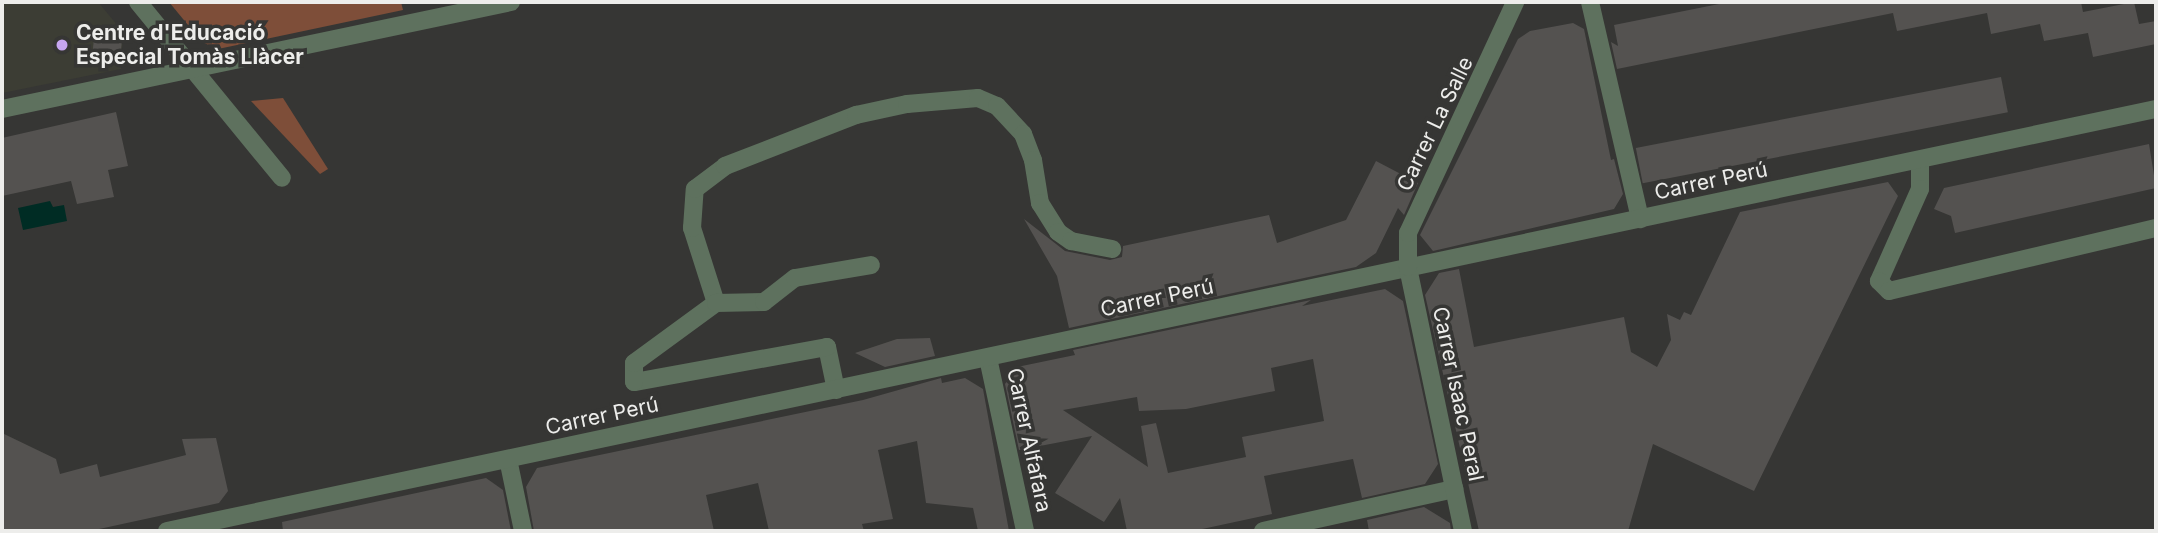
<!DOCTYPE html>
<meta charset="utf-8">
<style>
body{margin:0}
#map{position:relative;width:2158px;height:533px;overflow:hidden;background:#363634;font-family:Inter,sans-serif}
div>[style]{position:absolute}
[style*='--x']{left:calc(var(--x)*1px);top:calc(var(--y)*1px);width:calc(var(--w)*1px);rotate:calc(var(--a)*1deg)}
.built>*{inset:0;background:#3c3d34}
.green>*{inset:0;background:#7e4e39}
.water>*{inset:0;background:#002c24}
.building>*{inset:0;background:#545250;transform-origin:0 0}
.minor>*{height:18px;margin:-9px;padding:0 9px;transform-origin:9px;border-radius:9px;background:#5e715e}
.dots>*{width:19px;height:19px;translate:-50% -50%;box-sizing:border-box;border:4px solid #363634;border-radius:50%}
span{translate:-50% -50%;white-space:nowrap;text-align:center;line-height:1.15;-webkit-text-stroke:7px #363634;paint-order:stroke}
.poi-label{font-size:21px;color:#ededeb;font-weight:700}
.left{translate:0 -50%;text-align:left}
.street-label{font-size:21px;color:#ededeb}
.frame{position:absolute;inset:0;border:4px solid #ededeb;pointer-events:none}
</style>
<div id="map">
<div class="built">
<div style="clip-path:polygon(2px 2px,98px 2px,123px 32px,121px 69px,2px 93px)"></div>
</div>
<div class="green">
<div style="clip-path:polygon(169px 2px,401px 2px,403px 10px,218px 49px,202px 42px)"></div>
<div style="clip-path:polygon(283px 98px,328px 169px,320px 174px,251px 101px)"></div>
</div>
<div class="water">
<div style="clip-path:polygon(50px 201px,53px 207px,64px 205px,67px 221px,23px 230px,18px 208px)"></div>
</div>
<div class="building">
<div style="clip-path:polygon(1729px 2px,2081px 2px,2083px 12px,2134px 2px,2139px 24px,2156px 21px,2156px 44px,2093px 57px,2088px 33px,2044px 41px,2040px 24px,1991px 34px,1987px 13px,1897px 31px,1893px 13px,1617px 69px,1611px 42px,1618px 46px,1614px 25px)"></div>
<div style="clip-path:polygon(1573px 23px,1584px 29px,1611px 160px,1614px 159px,1623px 194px,1614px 209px,1433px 251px,1420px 235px,1518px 39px,1530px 31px)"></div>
<div style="left:95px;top:29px;width:28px;height:29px;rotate:6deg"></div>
<div style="left:2001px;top:77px;width:36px;height:372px;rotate:79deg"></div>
<div style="clip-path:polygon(116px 112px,128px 166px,108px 170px,114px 197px,77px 204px,71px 181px,2px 196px,2px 138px)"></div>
<div style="clip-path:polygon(2149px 144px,2156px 188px,1955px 233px,1951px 216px,1934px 209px,1944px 188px)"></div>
<div style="clip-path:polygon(1376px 161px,1418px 183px,1404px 215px,1398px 208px,1376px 253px,1356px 267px,1069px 328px,1057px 276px,1024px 219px,1065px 251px,1110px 260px,1122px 257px,1123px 246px,1269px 215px,1277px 243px,1346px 220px)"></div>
<div style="clip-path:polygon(1888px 182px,1898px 196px,1754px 491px,1653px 444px,1628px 531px,1479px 531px,1425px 295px,1439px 273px,1459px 269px,1474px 347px,1624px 317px,1631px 352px,1657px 367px,1671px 340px,1667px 314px,1680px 320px,1684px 312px,1691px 315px,1740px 212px)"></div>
<div style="clip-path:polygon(evenodd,1385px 289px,1403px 301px,1438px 464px,1425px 484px,1362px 498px,1353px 459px,1264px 476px,1272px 514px,1193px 531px,1127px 531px,1120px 498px,1104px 522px,1055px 493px,1092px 436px,1019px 450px,1005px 384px,1017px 367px,1075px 355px,1073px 350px,1311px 300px,1302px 306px,1385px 289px,1313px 359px,1324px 421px,1242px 437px,1246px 457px,1168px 473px,1156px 423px,1141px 426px,1148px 467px,1063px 410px,1137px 397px,1139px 411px,1186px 409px,1275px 391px,1271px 368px,1313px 359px)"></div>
<div style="clip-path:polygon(930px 338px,935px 356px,885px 367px,855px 353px,897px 339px)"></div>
<div style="clip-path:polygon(941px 378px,942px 383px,965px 378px,983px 389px,1009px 531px,978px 531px,973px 508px,926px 503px,917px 441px,878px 450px,893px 519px,862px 524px,864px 531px,769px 531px,758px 483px,706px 495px,714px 531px,534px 531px,526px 487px,537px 468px,863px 400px)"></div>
<div style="clip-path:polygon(2px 433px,56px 459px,60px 474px,97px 464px,100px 477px,186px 455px,182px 439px,216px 438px,228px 491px,219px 503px,90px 531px,2px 531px)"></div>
<div style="clip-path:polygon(486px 478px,503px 490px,511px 531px,283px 531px,282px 522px)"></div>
<div style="clip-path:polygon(1424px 507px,1450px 523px,1451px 531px,1369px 531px,1367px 520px)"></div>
</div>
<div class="minor">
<div style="--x:138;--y:2;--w:227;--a:50.7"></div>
<div style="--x:1590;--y:2;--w:223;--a:77"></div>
<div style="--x:2;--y:109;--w:520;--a:-11.87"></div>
<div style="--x:1920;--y:160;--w:29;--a:90"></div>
<div style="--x:1920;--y:189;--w:101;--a:114"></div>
<div style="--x:1879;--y:281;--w:14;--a:45"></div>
<div style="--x:1889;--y:291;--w:274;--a:-13.3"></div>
<div style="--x:716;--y:303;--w:79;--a:-107.7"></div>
<div style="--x:692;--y:228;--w:39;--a:-86"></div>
<div style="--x:695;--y:189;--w:38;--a:-37"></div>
<div style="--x:725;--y:166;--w:141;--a:-21.3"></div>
<div style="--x:856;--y:115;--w:52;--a:-12.2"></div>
<div style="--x:907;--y:104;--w:71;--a:-4.8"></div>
<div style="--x:978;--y:98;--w:21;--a:23"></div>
<div style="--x:997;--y:106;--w:38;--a:47"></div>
<div style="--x:1023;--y:134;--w:28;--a:69"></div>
<div style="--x:1033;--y:160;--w:44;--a:80.8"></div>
<div style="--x:1040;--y:203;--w:34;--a:58"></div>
<div style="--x:1058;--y:232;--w:16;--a:35"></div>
<div style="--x:1071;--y:241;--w:42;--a:11"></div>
<div style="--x:988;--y:358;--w:177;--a:77.9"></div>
<div style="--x:836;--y:390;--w:44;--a:-101.8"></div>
<div style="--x:827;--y:347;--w:196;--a:169.7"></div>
<div style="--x:634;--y:382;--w:19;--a:-90"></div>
<div style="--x:634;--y:363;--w:102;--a:-36.2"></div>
<div style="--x:716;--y:303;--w:48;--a:-1.2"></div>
<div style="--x:764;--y:302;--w:39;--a:-38"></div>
<div style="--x:795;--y:278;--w:77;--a:-9.7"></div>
<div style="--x:508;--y:459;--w:74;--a:78.2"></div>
<div style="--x:167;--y:531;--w:2033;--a:-11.98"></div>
<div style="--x:1263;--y:531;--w:196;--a:-12.4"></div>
<div style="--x:1463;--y:531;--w:270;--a:-101.8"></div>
<div style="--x:1408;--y:267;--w:34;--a:-90"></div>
<div style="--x:1408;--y:233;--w:255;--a:-65.1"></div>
</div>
<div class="dots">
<div style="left:62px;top:45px;background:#c6a6f0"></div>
</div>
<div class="poi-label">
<span class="left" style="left:76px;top:45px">Centre d'Educació<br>Especial Tomàs Llàcer</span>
</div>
<div class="street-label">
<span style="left:1435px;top:124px;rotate:-64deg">Carrer La Salle</span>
<span style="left:1711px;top:181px;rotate:-12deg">Carrer Perú</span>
<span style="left:1157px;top:298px;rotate:-12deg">Carrer Perú</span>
<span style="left:1458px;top:394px;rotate:78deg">Carrer Isaac Peral</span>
<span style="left:602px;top:416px;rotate:-12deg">Carrer Perú</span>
<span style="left:1029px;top:440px;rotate:78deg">Carrer Alfafara</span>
</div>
<div class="frame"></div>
</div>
